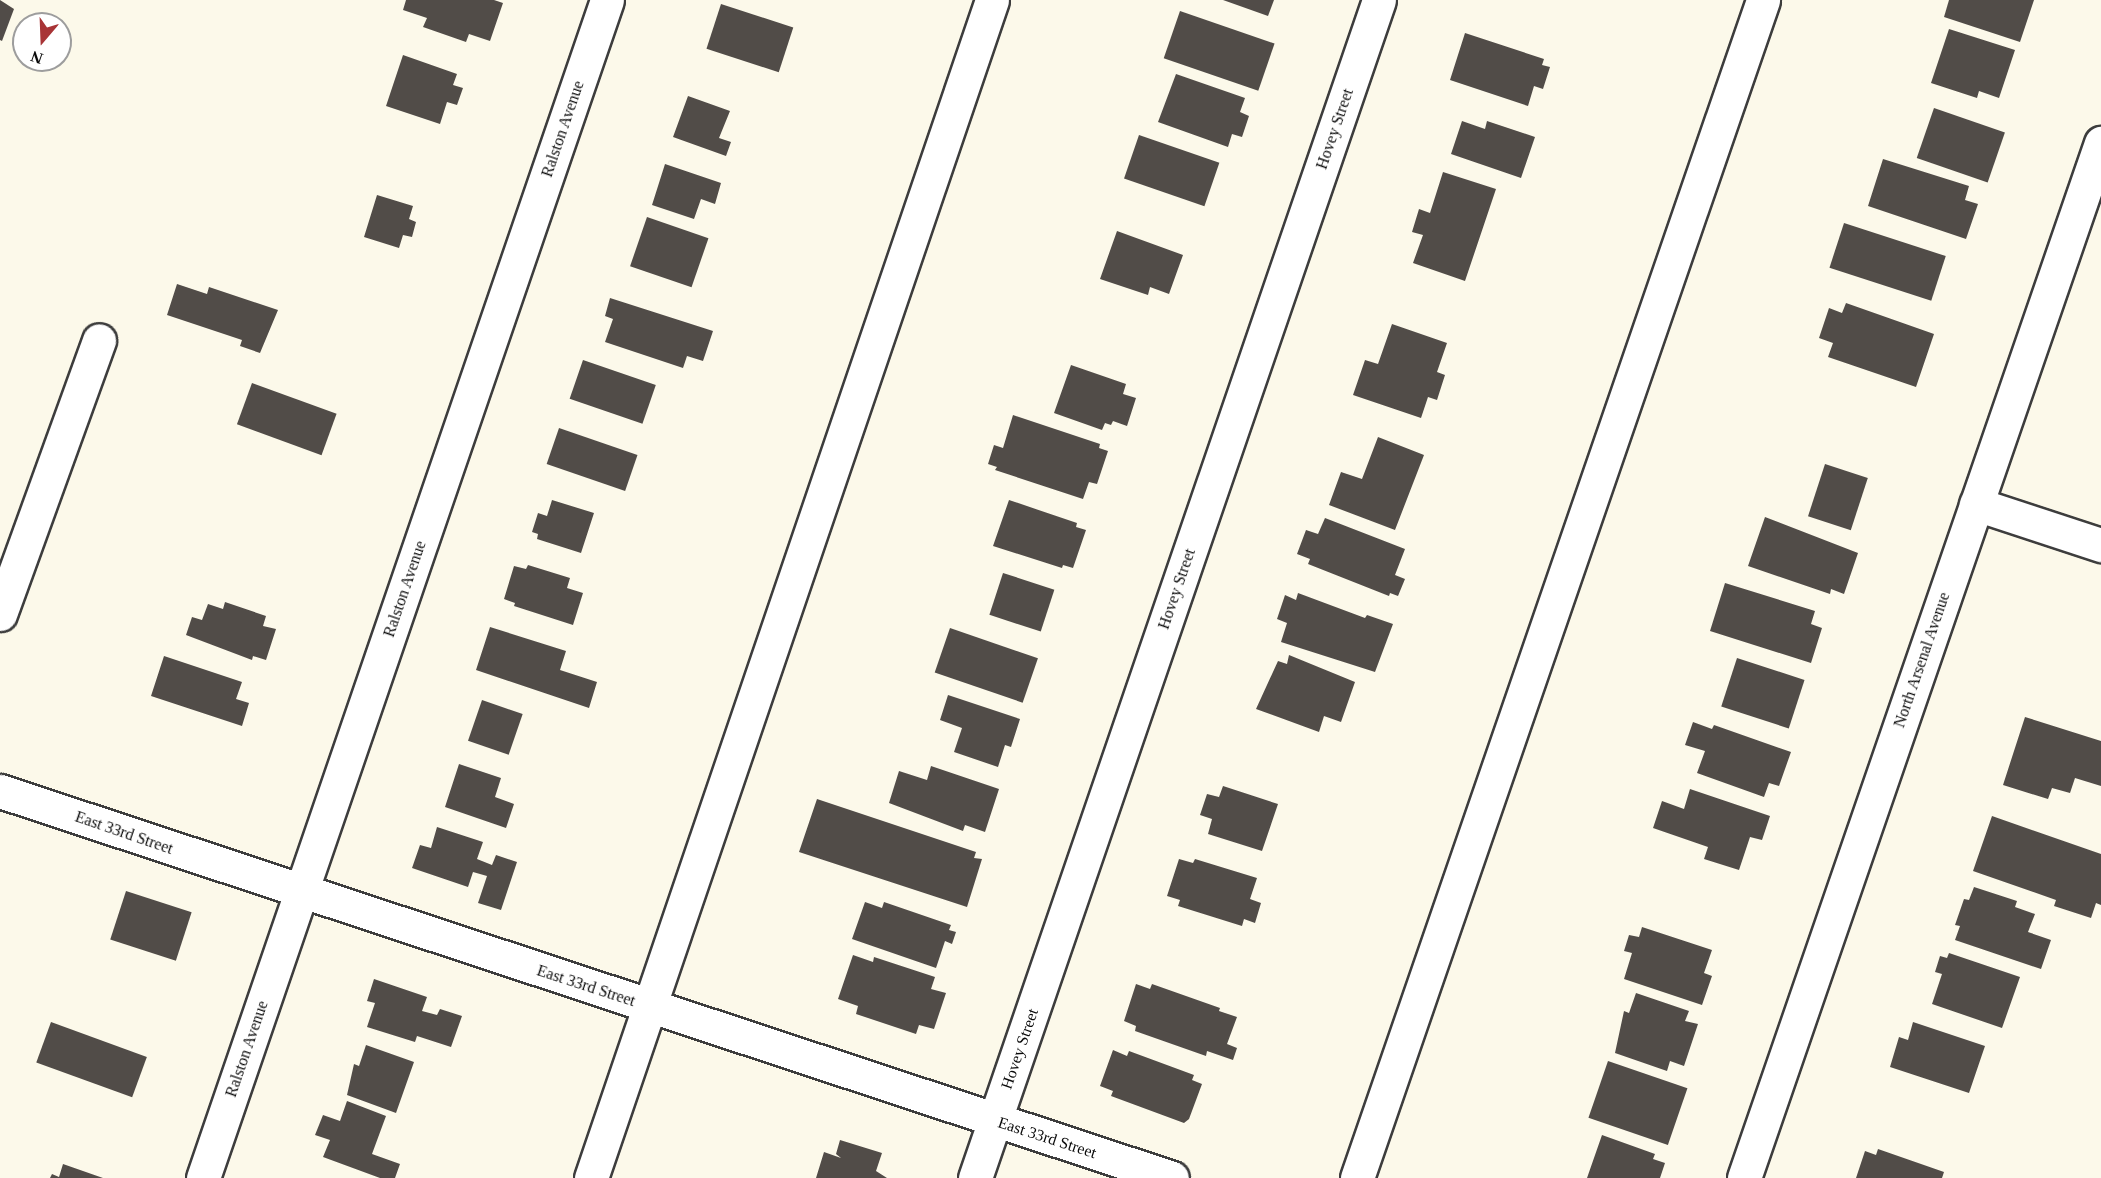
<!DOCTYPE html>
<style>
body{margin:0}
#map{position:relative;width:2101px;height:1178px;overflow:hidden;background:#fcf9ea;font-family:"Times New Roman",serif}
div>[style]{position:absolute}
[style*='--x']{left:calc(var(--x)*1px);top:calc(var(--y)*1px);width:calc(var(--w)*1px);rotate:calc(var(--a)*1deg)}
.building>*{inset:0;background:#514c48;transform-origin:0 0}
.roads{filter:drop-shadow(2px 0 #3d3d3d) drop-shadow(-2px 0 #3d3d3d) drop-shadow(0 2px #3d3d3d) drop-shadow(0 -2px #3d3d3d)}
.minor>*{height:33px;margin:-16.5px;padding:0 16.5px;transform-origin:16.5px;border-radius:16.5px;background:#fff}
span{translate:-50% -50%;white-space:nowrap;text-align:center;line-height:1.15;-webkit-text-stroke:6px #fff;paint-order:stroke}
.street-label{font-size:16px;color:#0a0a0a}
.north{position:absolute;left:12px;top:12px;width:60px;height:60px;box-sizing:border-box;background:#fff;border:2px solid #9d9d9d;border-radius:50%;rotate:199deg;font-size:16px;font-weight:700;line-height:24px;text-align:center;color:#0a0a0a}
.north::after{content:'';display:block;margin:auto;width:21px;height:27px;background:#a83436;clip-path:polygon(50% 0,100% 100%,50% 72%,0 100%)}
</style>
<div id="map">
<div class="building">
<div style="clip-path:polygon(0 0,14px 9px,2px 41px,0 40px)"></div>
<div style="clip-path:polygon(406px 0,494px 0,503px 3px,490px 41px,469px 34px,466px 42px,423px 27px,427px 18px,403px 10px)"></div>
<div style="clip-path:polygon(1223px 0,1274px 0,1268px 16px)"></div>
<div style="clip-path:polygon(1949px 0,2034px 0,2020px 42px,1944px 17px)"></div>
<div style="left:721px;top:4px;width:76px;height:47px;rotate:18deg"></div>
<div style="left:1180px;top:11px;width:100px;height:50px;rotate:19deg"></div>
<div style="clip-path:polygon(1949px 29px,2015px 50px,1999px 98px,1979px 91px,1977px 98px,1931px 83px)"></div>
<div style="clip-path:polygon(1465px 33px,1544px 59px,1542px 65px,1550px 67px,1543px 89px,1534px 86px,1528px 106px,1450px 80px)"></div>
<div style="clip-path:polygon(403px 55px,457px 74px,453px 85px,463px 88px,457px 105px,447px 102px,440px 124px,386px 106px)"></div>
<div style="clip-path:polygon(1176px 74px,1245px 98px,1240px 112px,1249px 116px,1242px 137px,1232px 134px,1228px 147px,1158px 122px)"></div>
<div style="clip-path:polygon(688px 96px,730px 111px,719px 138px,731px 142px,726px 156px,673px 137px)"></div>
<div style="left:1934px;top:108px;width:75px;height:53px;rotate:19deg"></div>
<div style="clip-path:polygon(1462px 121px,1485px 129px,1487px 121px,1535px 137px,1521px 178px,1451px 154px)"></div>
<div style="left:1139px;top:135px;width:85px;height:46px;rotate:19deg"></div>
<div style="clip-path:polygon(1883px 159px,1969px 186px,1965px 200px,1978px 204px,1966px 239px,1868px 206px)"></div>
<div style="clip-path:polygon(665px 164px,721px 183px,715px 204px,701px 199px,694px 219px,652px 205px)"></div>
<div style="clip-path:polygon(1443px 172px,1496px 189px,1465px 281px,1413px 263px,1423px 235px,1412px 232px,1419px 209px,1430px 213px)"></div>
<div style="clip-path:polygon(377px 195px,413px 206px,409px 219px,416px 222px,412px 237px,403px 235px,399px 248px,364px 237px)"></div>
<div style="left:647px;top:217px;width:65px;height:52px;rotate:19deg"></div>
<div style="left:1844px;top:223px;width:107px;height:47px;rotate:18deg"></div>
<div style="clip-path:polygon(1117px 231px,1183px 255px,1169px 294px,1150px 287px,1148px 295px,1100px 279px)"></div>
<div style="clip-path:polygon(177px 284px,207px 294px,209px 287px,278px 310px,260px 353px,240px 346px,242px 340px,167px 315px)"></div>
<div style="clip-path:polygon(610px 298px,713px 331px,703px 361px,687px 356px,683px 368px,605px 342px,613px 319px,605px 316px)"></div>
<div style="clip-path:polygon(1846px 303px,1934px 334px,1916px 387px,1828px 357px,1833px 343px,1819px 338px,1829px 308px,1842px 313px)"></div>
<div style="clip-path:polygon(1392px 324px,1447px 343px,1437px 372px,1445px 375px,1437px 400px,1428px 397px,1421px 418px,1353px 395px,1365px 360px,1378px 364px)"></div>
<div style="left:583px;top:360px;width:77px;height:41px;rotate:19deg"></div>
<div style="clip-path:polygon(1071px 365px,1126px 384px,1123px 394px,1136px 398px,1127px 426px,1113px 421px,1111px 425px,1105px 423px,1102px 430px,1054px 413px)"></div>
<div style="left:252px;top:383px;width:90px;height:44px;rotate:20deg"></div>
<div style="clip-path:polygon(1013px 415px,1100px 444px,1099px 448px,1108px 451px,1097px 484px,1089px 482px,1083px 499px,995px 470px,997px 467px,988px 464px,994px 445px,1003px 448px)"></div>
<div style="left:559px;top:428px;width:83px;height:38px;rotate:19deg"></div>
<div style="clip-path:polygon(1378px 437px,1424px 455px,1395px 530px,1329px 505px,1341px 472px,1362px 479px)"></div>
<div style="left:1825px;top:464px;width:45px;height:55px;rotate:18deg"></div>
<div style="clip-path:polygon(552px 500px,594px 513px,581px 553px,537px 539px,538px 534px,532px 532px,538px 513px,547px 516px)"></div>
<div style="clip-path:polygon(1009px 500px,1077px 523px,1076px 527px,1086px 530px,1073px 568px,1063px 565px,1062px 568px,993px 546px)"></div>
<div style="clip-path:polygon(1765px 517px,1858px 553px,1844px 594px,1831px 589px,1830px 594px,1748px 566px)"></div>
<div style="clip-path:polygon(1325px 518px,1405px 549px,1395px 575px,1405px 579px,1398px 596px,1390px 593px,1389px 596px,1308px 564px,1310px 559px,1297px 554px,1306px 530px,1318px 534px)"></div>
<div style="clip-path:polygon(528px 565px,570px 578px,567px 588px,583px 593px,573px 625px,514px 606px,515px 603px,504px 599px,514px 566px,526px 569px)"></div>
<div style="left:1003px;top:573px;width:54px;height:44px;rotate:18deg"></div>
<div style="clip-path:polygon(1725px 583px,1815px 611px,1811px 624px,1822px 628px,1811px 663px,1710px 631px)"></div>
<div style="clip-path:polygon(1298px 593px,1365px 618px,1367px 615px,1393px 624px,1375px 672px,1281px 642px,1287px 623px,1277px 619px,1285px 595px,1296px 600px)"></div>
<div style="clip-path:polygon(225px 602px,266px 616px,263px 626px,276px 629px,266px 660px,253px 656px,252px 660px,186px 635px,192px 617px,202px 620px,208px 604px,223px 609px)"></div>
<div style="clip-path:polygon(490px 627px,566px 651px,560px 670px,597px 682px,589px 708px,476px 670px)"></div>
<div style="left:950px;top:628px;width:93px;height:47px;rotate:19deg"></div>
<div style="clip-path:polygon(1289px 655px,1355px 682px,1341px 722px,1324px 716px,1319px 732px,1256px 709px,1278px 661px,1287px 664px)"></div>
<div style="clip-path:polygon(164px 656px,242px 682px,236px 699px,249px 703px,242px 726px,151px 696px)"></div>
<div style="left:1737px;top:658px;width:71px;height:51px;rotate:18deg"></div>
<div style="clip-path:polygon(948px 695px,1020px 719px,1011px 747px,1005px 745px,998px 767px,954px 752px,962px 728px,940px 720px)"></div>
<div style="left:482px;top:700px;width:43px;height:43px;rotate:19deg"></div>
<div style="clip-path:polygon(2025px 717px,2101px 741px,2101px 786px,2075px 778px,2070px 793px,2052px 788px,2048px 799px,2003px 785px)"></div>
<div style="clip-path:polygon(1693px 722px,1712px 729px,1714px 725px,1791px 752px,1779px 786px,1769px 783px,1764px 797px,1697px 773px,1705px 751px,1685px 745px)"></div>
<div style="clip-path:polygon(459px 764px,501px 778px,495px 797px,514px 804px,506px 828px,445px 807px)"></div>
<div style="clip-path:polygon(931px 766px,999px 789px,985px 832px,965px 825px,963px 831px,889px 803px,899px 771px,927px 780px)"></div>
<div style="clip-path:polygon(1223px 786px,1278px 804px,1262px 851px,1208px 834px,1212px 819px,1200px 815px,1207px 794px,1219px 797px)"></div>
<div style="clip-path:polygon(1690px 789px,1770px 816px,1762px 840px,1750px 837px,1739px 870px,1704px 859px,1708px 847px,1653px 828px,1662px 801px,1684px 809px)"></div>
<div style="clip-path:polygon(817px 799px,976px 852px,974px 858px,982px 859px,967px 907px,799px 852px)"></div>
<div style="clip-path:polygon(1992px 816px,2101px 854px,2101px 905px,2096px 903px,2091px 918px,2054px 906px,2056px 900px,1973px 871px)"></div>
<div style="clip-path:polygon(437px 827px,483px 842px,477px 859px,492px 865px,496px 855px,517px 862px,501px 910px,478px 903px,487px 876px,473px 872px,468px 887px,412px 868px,420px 845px,431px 848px)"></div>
<div style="clip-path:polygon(1179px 859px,1193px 863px,1195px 859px,1257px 878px,1250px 899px,1261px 903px,1255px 923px,1244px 919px,1242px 926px,1178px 906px,1180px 900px,1167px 896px)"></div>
<div style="clip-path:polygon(1974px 887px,2017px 901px,2015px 907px,2035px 914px,2028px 932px,2051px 940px,2041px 969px,1955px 940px,1960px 926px,1955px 925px,1964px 899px,1969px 900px)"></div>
<div style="left:126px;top:891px;width:69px;height:51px;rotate:18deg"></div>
<div style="clip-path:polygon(865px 902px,882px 908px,884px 902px,951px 925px,949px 930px,956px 932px,952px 944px,945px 941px,936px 968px,852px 939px)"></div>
<div style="clip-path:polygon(1642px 927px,1712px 950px,1704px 973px,1712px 976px,1702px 1005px,1624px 979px,1632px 953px,1624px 951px,1629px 935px,1639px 937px)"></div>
<div style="clip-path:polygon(1949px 953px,2020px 977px,2002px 1028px,1932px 1004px,1942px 974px,1935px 972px,1940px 956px,1947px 958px)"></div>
<div style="clip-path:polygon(853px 955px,873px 962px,874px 957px,935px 977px,931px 989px,946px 993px,934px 1029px,919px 1025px,916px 1034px,856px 1014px,858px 1006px,838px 999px)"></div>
<div style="clip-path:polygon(374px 979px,427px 997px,422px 1011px,437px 1015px,440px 1009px,462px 1016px,451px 1047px,417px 1036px,415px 1042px,367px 1027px,375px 1003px,367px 1001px)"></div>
<div style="clip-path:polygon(1136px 984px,1150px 989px,1152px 984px,1220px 1008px,1219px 1011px,1237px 1017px,1227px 1044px,1237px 1048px,1233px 1060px,1207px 1051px,1206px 1056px,1135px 1031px,1136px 1026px,1124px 1021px)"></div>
<div style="clip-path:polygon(1636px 993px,1689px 1011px,1685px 1021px,1698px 1024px,1684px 1066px,1670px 1061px,1667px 1071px,1615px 1053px,1624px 1011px,1629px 1013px)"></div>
<div style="left:51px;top:1022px;width:102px;height:43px;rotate:20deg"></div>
<div style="clip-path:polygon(1913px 1022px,1985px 1046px,1969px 1093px,1890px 1067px,1899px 1037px,1908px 1040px)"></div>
<div style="clip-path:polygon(366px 1045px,414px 1062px,396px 1113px,347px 1095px,354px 1064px,359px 1066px)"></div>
<div style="clip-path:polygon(1113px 1050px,1127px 1056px,1129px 1051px,1194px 1075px,1192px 1080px,1202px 1084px,1189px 1119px,1184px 1123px,1111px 1096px,1113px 1091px,1100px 1086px)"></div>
<div style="left:1608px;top:1061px;width:84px;height:60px;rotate:19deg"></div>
<div style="clip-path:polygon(347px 1101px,386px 1116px,372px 1154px,400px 1164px,395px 1178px,380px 1178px,323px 1157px,330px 1140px,315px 1135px,323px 1115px,340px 1121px)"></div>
<div style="clip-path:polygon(1602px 1135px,1655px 1154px,1653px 1159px,1665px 1163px,1660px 1178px,1587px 1178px)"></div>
<div style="clip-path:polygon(840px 1140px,882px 1153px,876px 1171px,887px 1178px,816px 1178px,824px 1152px,841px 1158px,836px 1154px)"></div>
<div style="clip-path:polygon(1878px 1149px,1944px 1172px,1942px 1178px,1856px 1178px,1865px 1151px,1876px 1155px)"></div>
<div style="clip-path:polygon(63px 1164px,103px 1178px,50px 1178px,52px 1174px,59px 1177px)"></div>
</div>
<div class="roads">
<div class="minor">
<div style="--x:1976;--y:504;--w:132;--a:18.2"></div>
<div style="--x:0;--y:614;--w:291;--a:-70.1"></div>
<div style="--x:0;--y:791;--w:1234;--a:18.27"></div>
<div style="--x:203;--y:1178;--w:1245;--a:-71.07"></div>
<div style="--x:591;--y:1178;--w:1244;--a:-71.2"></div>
<div style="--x:975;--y:1178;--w:1245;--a:-71.07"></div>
<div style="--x:1357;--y:1178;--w:1246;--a:-70.98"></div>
<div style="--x:1744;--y:1178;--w:1095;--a:-70.97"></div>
</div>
</div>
<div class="street-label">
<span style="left:563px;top:129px;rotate:-71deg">Ralston Avenue</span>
<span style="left:1335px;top:129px;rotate:-71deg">Hovey Street</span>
<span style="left:405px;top:589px;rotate:-71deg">Ralston Avenue</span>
<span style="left:1177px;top:589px;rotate:-71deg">Hovey Street</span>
<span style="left:1922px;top:660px;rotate:-71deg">North Arsenal Avenue</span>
<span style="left:124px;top:833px;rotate:19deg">East 33rd Street</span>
<span style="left:586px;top:986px;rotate:18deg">East 33rd Street</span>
<span style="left:247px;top:1049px;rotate:-71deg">Ralston Avenue</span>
<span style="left:1020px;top:1049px;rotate:-71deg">Hovey Street</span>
<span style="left:1047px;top:1138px;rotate:18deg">East 33rd Street</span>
</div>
<div class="north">N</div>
</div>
